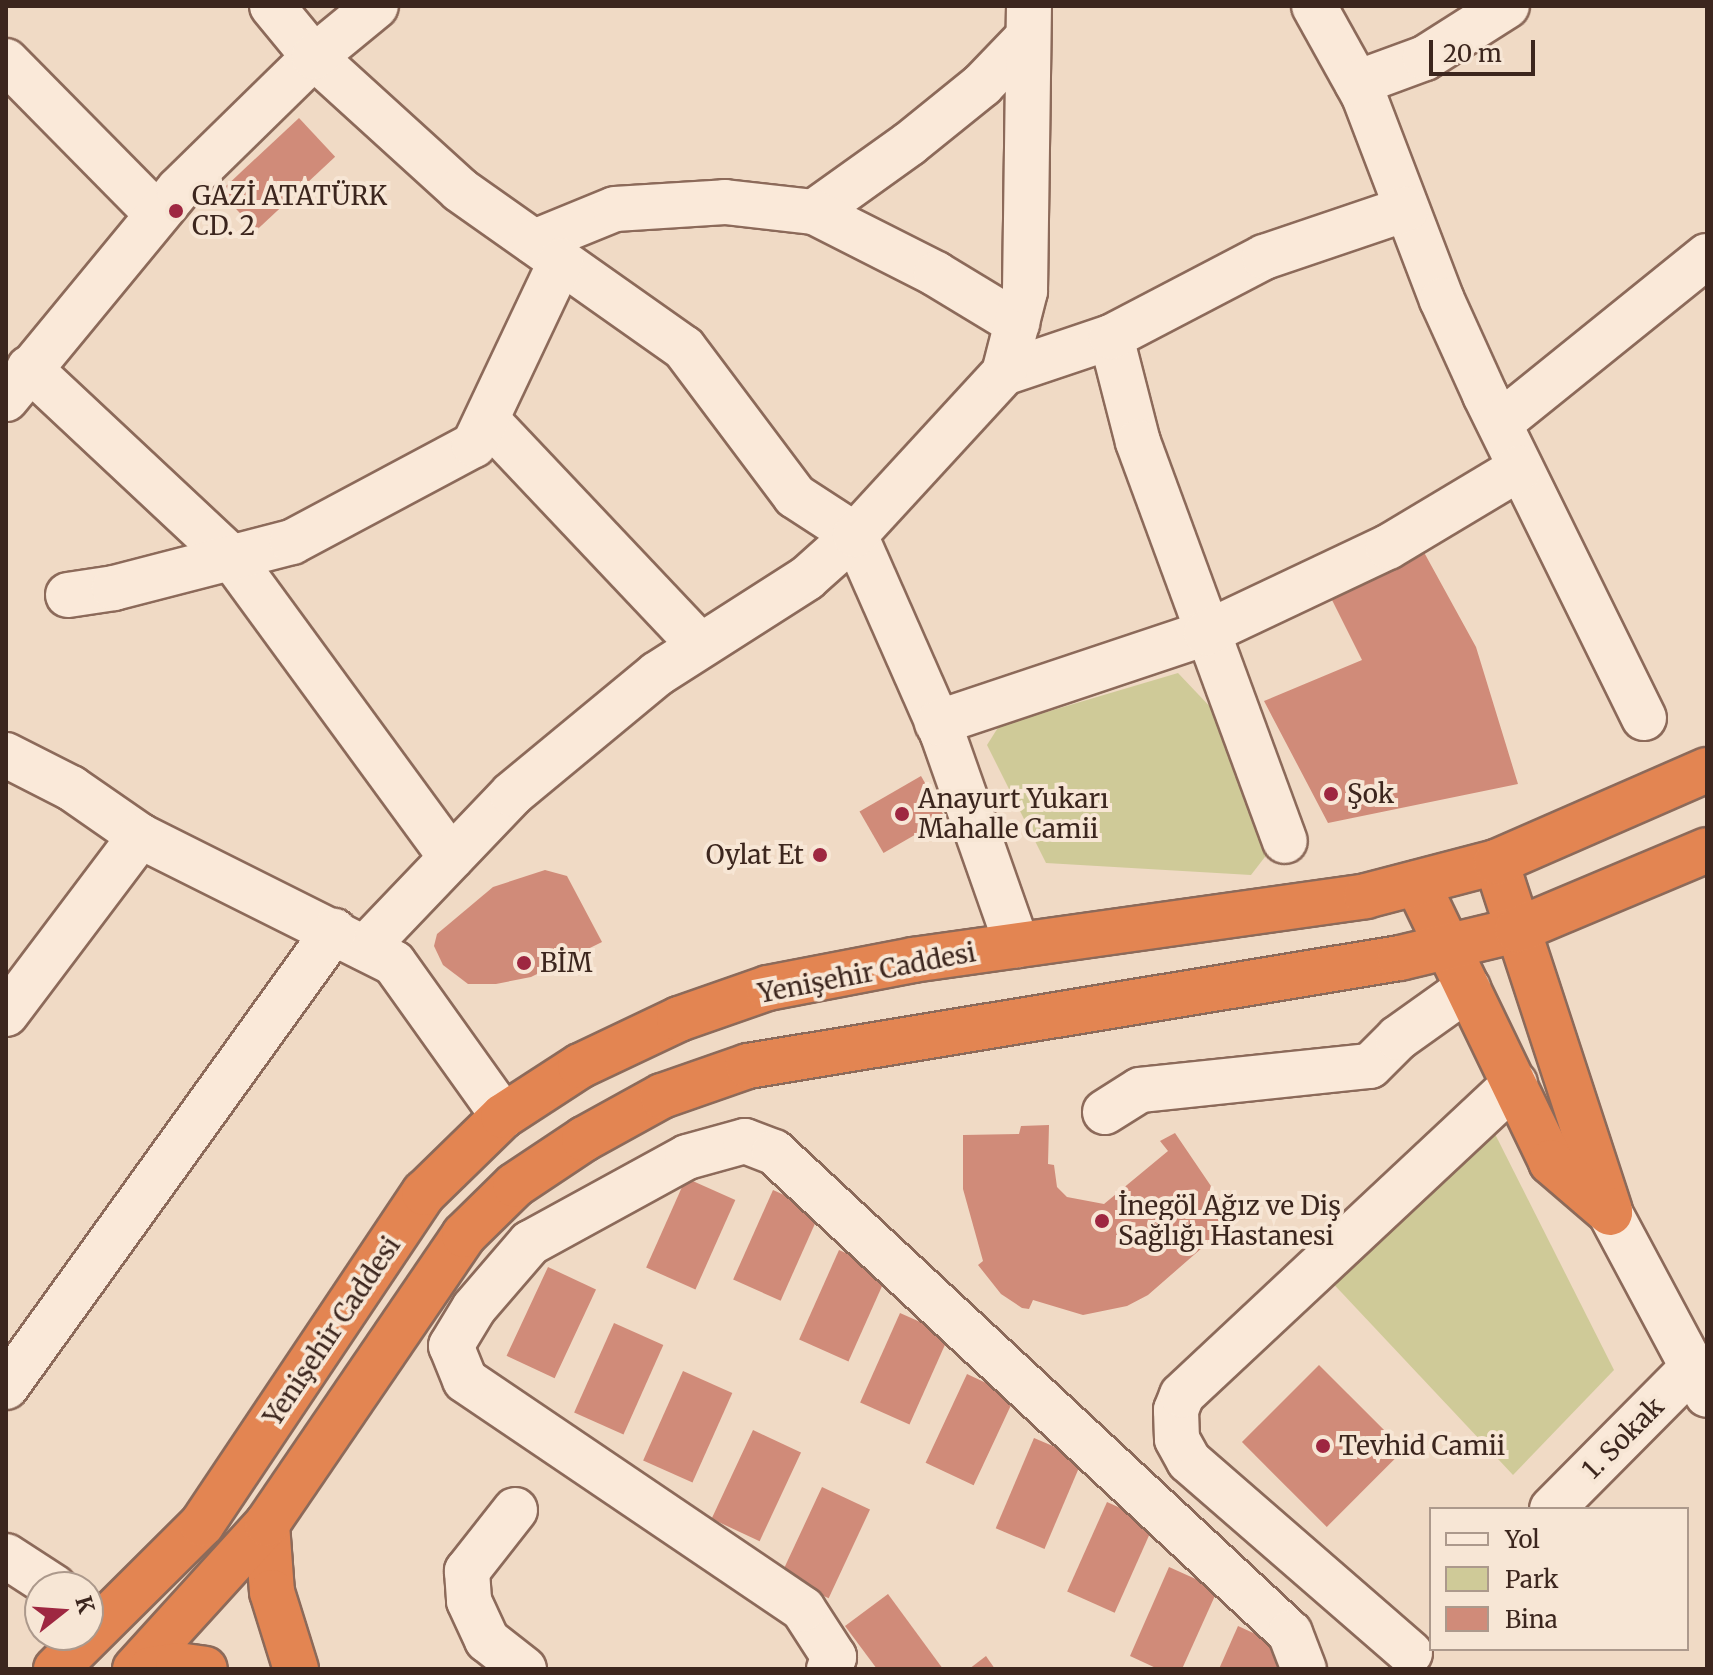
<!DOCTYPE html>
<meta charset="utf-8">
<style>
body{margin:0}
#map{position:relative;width:1713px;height:1675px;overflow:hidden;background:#f0dac5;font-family:Merriweather,serif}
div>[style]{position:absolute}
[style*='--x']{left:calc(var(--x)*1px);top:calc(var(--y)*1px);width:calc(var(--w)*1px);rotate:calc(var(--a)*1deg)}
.green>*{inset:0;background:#cfca98}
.building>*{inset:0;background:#d08b79;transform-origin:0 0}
.roads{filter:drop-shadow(2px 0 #8c6a5a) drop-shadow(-2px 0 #8c6a5a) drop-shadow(0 2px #8c6a5a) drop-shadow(0 -2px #8c6a5a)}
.minor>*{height:44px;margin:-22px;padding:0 22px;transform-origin:22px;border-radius:22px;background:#fae9d9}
.highway>*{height:44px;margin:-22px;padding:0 22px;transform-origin:22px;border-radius:22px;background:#e38552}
.dots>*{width:22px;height:22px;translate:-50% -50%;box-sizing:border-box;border:4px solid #f7e6d5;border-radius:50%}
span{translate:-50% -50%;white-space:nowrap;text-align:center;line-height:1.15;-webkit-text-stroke:8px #f7e6d5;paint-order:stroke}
.poi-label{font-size:26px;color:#3c261e}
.left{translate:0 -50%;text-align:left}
.right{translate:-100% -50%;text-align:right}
.street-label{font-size:26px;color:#3c261e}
.frame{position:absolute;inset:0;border:8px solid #3c261e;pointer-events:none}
.legend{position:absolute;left:1429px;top:1507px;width:260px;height:144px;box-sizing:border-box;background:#f7e6d5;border:2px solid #ac998c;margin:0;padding:10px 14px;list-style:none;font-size:24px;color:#3c261e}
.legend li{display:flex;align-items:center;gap:16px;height:40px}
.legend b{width:40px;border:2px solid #ac998c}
.north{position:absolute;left:24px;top:1571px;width:80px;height:80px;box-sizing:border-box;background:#f7e6d5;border:2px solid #ac998c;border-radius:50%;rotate:73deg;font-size:22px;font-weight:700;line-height:32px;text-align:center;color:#3c261e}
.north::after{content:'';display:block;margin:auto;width:28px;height:36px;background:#9e2741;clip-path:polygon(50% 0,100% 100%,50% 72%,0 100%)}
.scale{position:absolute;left:1429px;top:40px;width:106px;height:36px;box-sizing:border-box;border:4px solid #3c261e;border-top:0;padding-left:10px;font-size:24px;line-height:28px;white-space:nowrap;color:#3c261e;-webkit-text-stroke:6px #f7e6d5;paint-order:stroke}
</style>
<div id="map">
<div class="green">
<div style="clip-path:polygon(1178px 673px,1216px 713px,1268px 853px,1251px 875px,1046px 863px,987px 745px,999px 726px)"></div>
<div style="clip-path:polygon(1494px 1132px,1614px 1370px,1513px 1475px,1326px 1276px)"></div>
</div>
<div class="building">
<div style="left:299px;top:118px;width:53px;height:108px;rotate:47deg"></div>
<div style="clip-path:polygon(1420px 545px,1476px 647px,1518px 784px,1328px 823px,1264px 701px,1362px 660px,1326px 588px)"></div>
<div style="left:921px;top:776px;width:48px;height:71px;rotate:60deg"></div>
<div style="clip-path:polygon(545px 870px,567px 876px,602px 942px,531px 977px,496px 984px,468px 984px,443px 965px,434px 946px,437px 934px,493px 887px)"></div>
<div style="clip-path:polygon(1049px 1125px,1048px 1164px,1054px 1165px,1057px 1187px,1067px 1197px,1104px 1204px,1168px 1151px,1160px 1141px,1175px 1133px,1234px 1220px,1148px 1295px,1127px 1306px,1083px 1315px,1033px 1300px,1029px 1309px,1022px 1308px,1001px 1294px,978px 1265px,983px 1261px,963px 1189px,963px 1135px,1019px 1134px,1021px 1126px)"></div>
<div style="left:686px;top:1178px;width:54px;height:98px;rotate:24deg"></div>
<div style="left:773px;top:1190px;width:52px;height:98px;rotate:24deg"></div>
<div style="left:839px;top:1250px;width:54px;height:98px;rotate:24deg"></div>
<div style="left:548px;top:1267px;width:53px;height:98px;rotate:25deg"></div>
<div style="left:900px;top:1313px;width:54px;height:98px;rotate:24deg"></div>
<div style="left:614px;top:1323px;width:54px;height:98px;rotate:24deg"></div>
<div style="left:1319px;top:1365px;width:120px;height:109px;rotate:45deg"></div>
<div style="left:683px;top:1371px;width:54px;height:98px;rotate:24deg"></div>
<div style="left:967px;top:1374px;width:53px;height:98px;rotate:25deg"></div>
<div style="left:753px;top:1430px;width:53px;height:98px;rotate:25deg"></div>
<div style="left:1034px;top:1438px;width:53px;height:98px;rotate:23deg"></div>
<div style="left:822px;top:1487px;width:53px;height:98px;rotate:25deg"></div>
<div style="left:1107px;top:1502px;width:52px;height:98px;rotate:24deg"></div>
<div style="clip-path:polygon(1169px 1567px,1218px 1589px,1182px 1669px,1158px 1669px,1130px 1656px)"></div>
<div style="clip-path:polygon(888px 1594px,943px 1669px,877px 1669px,845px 1626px)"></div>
<div style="clip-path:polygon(1238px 1626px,1286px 1648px,1277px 1669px,1219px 1669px)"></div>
<div style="clip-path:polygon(986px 1656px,995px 1669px,969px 1669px)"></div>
</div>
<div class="roads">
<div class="minor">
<div style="--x:272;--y:6;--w:66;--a:50.5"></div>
<div style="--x:314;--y:57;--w:197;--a:42.3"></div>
<div style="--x:460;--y:190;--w:274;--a:35.2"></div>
<div style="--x:684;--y:348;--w:185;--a:53.1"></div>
<div style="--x:795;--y:496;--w:72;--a:33"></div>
<div style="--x:855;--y:535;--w:215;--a:66.2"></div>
<div style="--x:942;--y:732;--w:226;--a:70.6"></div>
<div style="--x:1314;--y:6;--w:103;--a:60.9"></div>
<div style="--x:1364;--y:96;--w:218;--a:69.1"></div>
<div style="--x:1442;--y:300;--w:104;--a:65.6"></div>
<div style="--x:1485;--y:395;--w:360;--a:63.8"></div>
<div style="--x:6;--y:61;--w:215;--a:45.4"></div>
<div style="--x:1357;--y:83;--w:72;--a:-20.2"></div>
<div style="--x:1425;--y:58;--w:97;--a:-32.4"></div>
<div style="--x:814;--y:212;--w:117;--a:-35.6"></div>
<div style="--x:909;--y:144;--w:94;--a:-38.9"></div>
<div style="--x:982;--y:85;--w:66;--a:-46.2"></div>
<div style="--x:534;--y:242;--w:87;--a:-22.2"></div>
<div style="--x:615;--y:209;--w:110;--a:-3.6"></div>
<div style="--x:725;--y:202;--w:90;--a:6.4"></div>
<div style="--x:814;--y:212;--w:137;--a:26.9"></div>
<div style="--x:936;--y:274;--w:95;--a:31.2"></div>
<div style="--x:1111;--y:337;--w:108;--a:75.6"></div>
<div style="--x:1138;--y:442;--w:425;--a:69.8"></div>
<div style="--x:29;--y:368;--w:278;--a:43.1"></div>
<div style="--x:232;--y:558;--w:371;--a:53.8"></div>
<div style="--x:1004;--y:373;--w:113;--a:-18.6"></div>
<div style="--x:1111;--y:337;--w:173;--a:-27.6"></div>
<div style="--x:1264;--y:257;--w:150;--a:-18.7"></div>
<div style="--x:6;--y:399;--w:272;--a:-50.5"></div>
<div style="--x:179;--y:189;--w:189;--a:-44.4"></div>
<div style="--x:314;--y:57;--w:80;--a:-39.4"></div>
<div style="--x:488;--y:421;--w:307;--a:46.6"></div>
<div style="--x:1500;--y:423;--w:266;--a:-38.9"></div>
<div style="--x:68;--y:595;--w:47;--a:-8.7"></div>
<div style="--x:114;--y:588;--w:184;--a:-14.5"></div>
<div style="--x:292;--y:542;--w:206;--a:-28.1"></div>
<div style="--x:474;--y:445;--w:204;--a:-64.7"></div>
<div style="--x:937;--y:723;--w:284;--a:-18.5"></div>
<div style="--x:1206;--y:633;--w:201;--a:-25.3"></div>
<div style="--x:1388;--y:547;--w:154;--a:-30.9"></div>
<div style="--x:6;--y:755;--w:73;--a:26.9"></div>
<div style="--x:71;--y:788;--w:84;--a:34.8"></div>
<div style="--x:140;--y:836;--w:284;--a:26.6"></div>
<div style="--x:394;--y:963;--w:188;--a:54.5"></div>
<div style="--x:365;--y:948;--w:213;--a:-46.3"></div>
<div style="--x:512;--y:794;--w:188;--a:-39.6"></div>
<div style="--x:657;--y:674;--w:178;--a:-32.6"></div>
<div style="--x:807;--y:578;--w:64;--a:-41.9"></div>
<div style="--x:855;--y:535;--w:220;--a:-47.4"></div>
<div style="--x:1004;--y:373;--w:85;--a:-75.6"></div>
<div style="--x:1025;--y:291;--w:285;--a:-89.2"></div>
<div style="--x:6;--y:1014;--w:223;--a:-53"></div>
<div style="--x:1105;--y:1112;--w:41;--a:-32.2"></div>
<div style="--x:1140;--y:1090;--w:231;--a:-6"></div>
<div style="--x:1370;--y:1066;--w:40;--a:-45"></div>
<div style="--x:1398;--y:1038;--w:86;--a:-35.5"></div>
<div style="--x:1610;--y:1213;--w:206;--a:61.9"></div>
<div style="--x:6;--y:1387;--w:562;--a:-54.27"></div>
<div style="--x:1552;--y:1509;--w:200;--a:-45.2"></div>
<div style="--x:515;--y:1510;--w:78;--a:128.2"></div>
<div style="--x:467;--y:1571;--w:30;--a:86"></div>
<div style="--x:469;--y:1601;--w:43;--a:65.2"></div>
<div style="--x:487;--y:1640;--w:47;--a:38.1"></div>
<div style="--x:6;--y:1556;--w:57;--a:32.9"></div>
<div style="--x:1410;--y:1653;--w:293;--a:-139"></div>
<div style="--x:1189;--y:1461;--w:25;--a:-119"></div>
<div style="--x:1177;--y:1439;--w:29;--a:-92"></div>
<div style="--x:1176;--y:1410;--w:16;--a:-68"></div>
<div style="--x:1182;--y:1395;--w:456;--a:-43.1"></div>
<div style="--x:829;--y:1669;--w:13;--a:-67"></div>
<div style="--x:834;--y:1657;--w:57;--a:-122.9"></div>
<div style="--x:803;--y:1609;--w:408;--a:-145.9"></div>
<div style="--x:465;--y:1380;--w:37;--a:-112"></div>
<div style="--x:451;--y:1346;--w:44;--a:-58.8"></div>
<div style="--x:474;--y:1308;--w:86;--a:-49.3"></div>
<div style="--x:530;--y:1243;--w:179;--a:-28.7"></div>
<div style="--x:687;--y:1157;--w:60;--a:-15.4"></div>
<div style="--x:745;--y:1141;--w:31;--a:21"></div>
<div style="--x:774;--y:1152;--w:705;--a:42.99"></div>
<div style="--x:1290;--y:1633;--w:39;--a:69"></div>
</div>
<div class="highway">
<div style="--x:1496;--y:862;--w:367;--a:71.9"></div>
<div style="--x:1417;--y:883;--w:310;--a:64.3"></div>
<div style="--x:1551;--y:1162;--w:78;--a:40.8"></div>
<div style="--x:267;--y:1524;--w:68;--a:85.8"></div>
<div style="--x:272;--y:1592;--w:81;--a:72.7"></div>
<div style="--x:56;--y:1669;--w:206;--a:-44.8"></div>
<div style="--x:202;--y:1524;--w:399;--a:-56.2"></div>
<div style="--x:424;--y:1193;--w:110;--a:-44.3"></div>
<div style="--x:503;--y:1116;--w:92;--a:-33"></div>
<div style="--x:580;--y:1066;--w:110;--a:-25.4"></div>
<div style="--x:679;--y:1019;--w:94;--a:-19.2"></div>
<div style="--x:768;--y:988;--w:148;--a:-10.9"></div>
<div style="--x:913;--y:960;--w:457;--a:-8"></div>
<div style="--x:1366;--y:896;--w:134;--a:-14.7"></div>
<div style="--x:1496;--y:862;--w:230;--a:-23.6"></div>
<div style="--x:135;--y:1669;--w:196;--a:-47.7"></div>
<div style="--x:267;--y:1524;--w:350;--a:-55.7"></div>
<div style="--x:464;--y:1235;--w:71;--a:-44.4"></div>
<div style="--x:515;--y:1185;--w:83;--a:-33.7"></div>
<div style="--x:584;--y:1139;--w:89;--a:-28.9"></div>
<div style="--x:662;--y:1096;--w:91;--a:-19.2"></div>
<div style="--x:748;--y:1066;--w:661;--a:-9.41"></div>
<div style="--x:1400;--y:958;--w:120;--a:-13.5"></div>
<div style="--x:1517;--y:930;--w:206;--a:-22.8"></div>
<div style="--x:151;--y:1669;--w:27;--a:-8"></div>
<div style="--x:178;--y:1665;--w:27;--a:8"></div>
</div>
</div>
<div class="dots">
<div style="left:176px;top:211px;background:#9e2741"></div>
<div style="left:1331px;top:794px;background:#9e2741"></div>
<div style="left:902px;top:814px;background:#9e2741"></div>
<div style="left:820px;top:855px;background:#9e2741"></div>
<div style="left:524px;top:963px;background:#9e2741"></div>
<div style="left:1102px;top:1221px;background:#9e2741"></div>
<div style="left:1323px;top:1446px;background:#9e2741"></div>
</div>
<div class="poi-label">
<span class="left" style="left:192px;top:211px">GAZİ ATATÜRK<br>CD. 2</span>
<span class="left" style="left:1347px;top:794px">Şok</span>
<span class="left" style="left:918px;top:814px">Anayurt Yukarı<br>Mahalle Camii</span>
<span class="right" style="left:804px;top:855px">Oylat Et</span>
<span class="left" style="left:540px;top:963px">BİM</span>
<span class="left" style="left:1118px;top:1221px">İnegöl Ağız ve Diş<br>Sağlığı Hastanesi</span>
<span class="left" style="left:1339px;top:1446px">Tevhid Camii</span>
</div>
<div class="street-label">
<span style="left:867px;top:973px;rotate:-11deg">Yenişehir Caddesi</span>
<span style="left:332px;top:1331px;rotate:-56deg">Yenişehir Caddesi</span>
<span style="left:1623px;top:1438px;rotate:-45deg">1. Sokak</span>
</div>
<div class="frame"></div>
<ul class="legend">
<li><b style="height:10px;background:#fae9d9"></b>Yol</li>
<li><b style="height:22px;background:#cfca98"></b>Park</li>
<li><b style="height:22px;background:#d08b79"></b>Bina</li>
</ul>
<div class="north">K</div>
<div class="scale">20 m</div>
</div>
